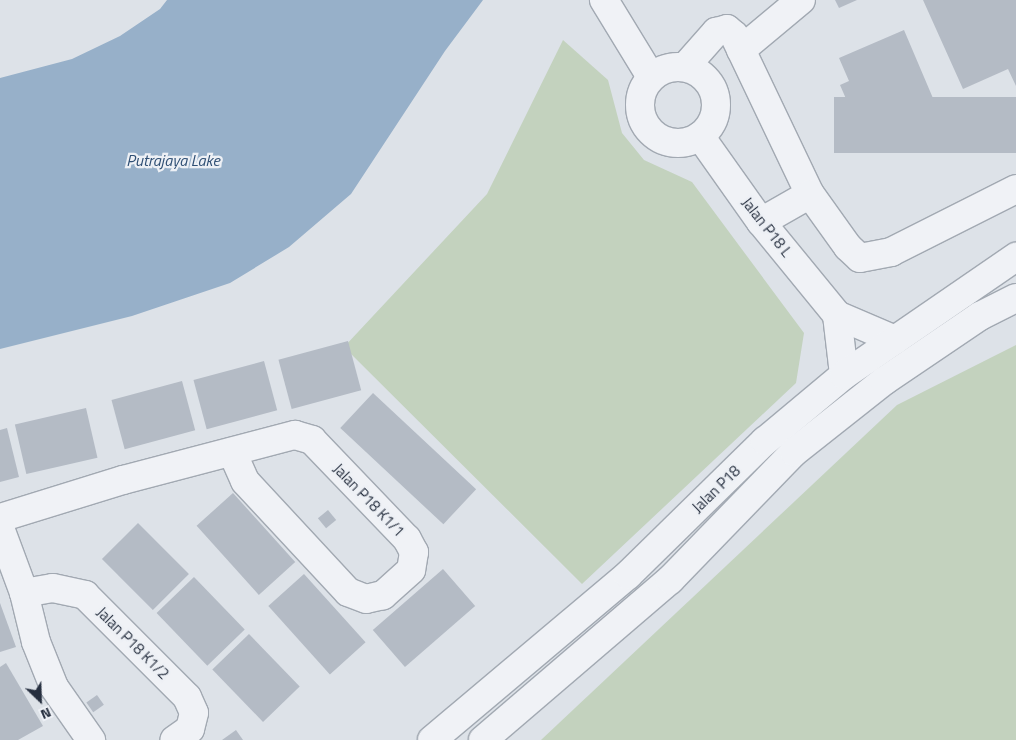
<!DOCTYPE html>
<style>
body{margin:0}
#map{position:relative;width:1016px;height:740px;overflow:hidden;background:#dde2e8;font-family:"Titillium Web",sans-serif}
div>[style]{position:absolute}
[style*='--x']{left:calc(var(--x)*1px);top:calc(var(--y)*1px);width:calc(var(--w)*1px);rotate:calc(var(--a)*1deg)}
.green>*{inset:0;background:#c3d2be}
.water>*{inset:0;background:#97b0c9}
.building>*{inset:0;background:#b4bbc5;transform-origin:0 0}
.roads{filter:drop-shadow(1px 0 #a2a9b2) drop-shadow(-1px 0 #a2a9b2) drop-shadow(0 1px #a2a9b2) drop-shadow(0 -1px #a2a9b2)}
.minor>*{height:28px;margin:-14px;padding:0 14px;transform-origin:14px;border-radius:14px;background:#f0f2f6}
.minor>.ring{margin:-14px;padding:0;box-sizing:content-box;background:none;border:28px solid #f0f2f6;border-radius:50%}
span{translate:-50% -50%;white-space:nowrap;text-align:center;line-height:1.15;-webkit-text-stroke:4.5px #edf0f5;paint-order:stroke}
.street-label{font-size:15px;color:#262f3f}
.water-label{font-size:16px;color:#2f4f74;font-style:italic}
.north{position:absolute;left:15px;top:675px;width:50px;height:50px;-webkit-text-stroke:4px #edf0f5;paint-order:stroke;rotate:156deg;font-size:14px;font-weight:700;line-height:20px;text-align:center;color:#262f3f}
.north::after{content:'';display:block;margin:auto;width:18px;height:22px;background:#262f3f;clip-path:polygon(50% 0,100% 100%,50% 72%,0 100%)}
</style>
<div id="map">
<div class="green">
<div style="clip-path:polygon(563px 40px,608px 80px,622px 133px,644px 160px,692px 182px,804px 333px,796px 383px,582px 584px,344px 347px,487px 194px)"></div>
<div style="clip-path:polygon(1016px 345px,1016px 740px,541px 740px,897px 405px)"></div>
</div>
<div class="water">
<div style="clip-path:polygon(167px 0,483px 0,445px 51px,351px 194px,289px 247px,230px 283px,132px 316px,0 349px,0 78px,72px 59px,120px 36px,160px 9px)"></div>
</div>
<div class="building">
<div style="clip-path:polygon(835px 0,857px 0,839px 8px)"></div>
<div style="clip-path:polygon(923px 0,1016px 0,1016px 86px,1008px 69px,963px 89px)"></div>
<div style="clip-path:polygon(904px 30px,938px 110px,873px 138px,866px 121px,857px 124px,840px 85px,849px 81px,839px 58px)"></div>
<div style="left:1016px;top:97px;width:56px;height:182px;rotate:90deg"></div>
<div style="left:348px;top:341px;width:51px;height:72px;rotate:75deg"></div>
<div style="left:264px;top:361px;width:51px;height:73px;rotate:75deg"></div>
<div style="left:182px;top:381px;width:51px;height:73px;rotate:75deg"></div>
<div style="left:373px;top:393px;width:141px;height:48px;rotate:43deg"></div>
<div style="left:86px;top:408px;width:51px;height:73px;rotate:77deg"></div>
<div style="clip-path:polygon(7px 428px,19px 477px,0 482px,0 430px)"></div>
<div style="left:233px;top:493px;width:93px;height:49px;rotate:48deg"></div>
<div style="left:328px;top:510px;width:13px;height:13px;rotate:51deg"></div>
<div style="left:138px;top:523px;width:72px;height:51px;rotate:45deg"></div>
<div style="left:443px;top:569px;width:49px;height:93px;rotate:49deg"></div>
<div style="left:304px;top:574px;width:92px;height:48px;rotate:48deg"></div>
<div style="left:194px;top:577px;width:73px;height:52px;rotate:46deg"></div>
<div style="clip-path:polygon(0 603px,16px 647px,0 652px)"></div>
<div style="left:249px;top:634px;width:73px;height:51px;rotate:46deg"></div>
<div style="clip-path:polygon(6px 663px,43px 726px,18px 740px,0 740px,0 667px)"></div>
<div style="left:97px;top:695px;width:12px;height:13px;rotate:55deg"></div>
<div style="clip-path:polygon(236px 730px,243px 740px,222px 740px)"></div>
</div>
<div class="roads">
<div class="minor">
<div style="--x:604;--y:0;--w:90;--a:58.6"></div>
<div style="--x:741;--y:50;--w:78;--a:-39.8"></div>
<div class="ring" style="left:640px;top:67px;width:48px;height:48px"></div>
<div style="--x:685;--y:67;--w:47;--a:-48.5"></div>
<div style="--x:716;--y:32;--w:11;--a:-15"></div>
<div style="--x:727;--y:29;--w:9;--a:41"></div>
<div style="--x:734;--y:35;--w:176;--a:64.5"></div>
<div style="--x:810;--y:194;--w:65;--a:54.4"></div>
<div style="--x:848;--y:247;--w:16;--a:43"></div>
<div style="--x:860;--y:258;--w:32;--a:-11"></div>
<div style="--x:891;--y:252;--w:140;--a:-26.7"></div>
<div style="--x:700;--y:136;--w:105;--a:54.7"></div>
<div style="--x:761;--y:222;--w:120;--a:50.7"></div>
<div style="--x:837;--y:315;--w:63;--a:23.3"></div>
<div style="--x:761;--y:222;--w:56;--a:-29.7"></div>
<div style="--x:837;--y:315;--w:60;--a:83.3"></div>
<div style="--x:0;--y:518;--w:129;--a:-17.2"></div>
<div style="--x:123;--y:480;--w:178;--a:-14.7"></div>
<div style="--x:295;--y:435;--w:18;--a:16"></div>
<div style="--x:312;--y:440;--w:137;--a:46.2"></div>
<div style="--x:407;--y:539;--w:15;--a:62"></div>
<div style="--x:414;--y:552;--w:18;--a:99"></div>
<div style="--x:411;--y:570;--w:38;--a:138"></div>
<div style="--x:383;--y:595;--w:17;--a:167"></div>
<div style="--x:366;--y:599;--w:19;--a:-159"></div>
<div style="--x:348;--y:592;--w:151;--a:-132.9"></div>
<div style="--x:245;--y:481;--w:32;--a:-114"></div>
<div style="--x:0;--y:528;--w:69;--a:69.7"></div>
<div style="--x:24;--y:593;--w:50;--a:76.2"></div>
<div style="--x:36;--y:642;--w:48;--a:68.2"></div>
<div style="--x:54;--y:687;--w:65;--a:55.1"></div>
<div style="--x:24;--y:593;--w:29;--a:-10"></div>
<div style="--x:53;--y:588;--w:33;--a:12"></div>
<div style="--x:85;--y:595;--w:144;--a:45"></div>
<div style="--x:187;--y:697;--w:17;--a:66"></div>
<div style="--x:194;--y:713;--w:16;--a:104"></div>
<div style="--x:190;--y:729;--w:19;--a:145"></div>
<div style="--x:432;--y:740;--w:256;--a:-40.1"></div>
<div style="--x:628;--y:575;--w:192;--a:-44.4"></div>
<div style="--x:765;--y:441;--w:103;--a:-39.9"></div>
<div style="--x:844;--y:375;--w:209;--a:-34.5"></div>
<div style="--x:483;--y:740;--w:246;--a:-40.6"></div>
<div style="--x:670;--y:580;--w:178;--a:-45.9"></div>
<div style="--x:794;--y:452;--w:115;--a:-38.3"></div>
<div style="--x:884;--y:381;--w:116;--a:-34.1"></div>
<div style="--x:980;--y:316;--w:40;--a:-26.6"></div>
</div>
</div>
<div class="street-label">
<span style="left:767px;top:227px;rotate:52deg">Jalan P18 L</span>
<span style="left:716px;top:489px;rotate:-44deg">Jalan P18</span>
<span style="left:369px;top:500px;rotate:46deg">Jalan P18 K1/1</span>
<span style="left:133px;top:643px;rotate:45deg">Jalan P18 K1/2</span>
</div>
<div class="water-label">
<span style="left:173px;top:160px">Putrajaya Lake</span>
</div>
<div class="north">N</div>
</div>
